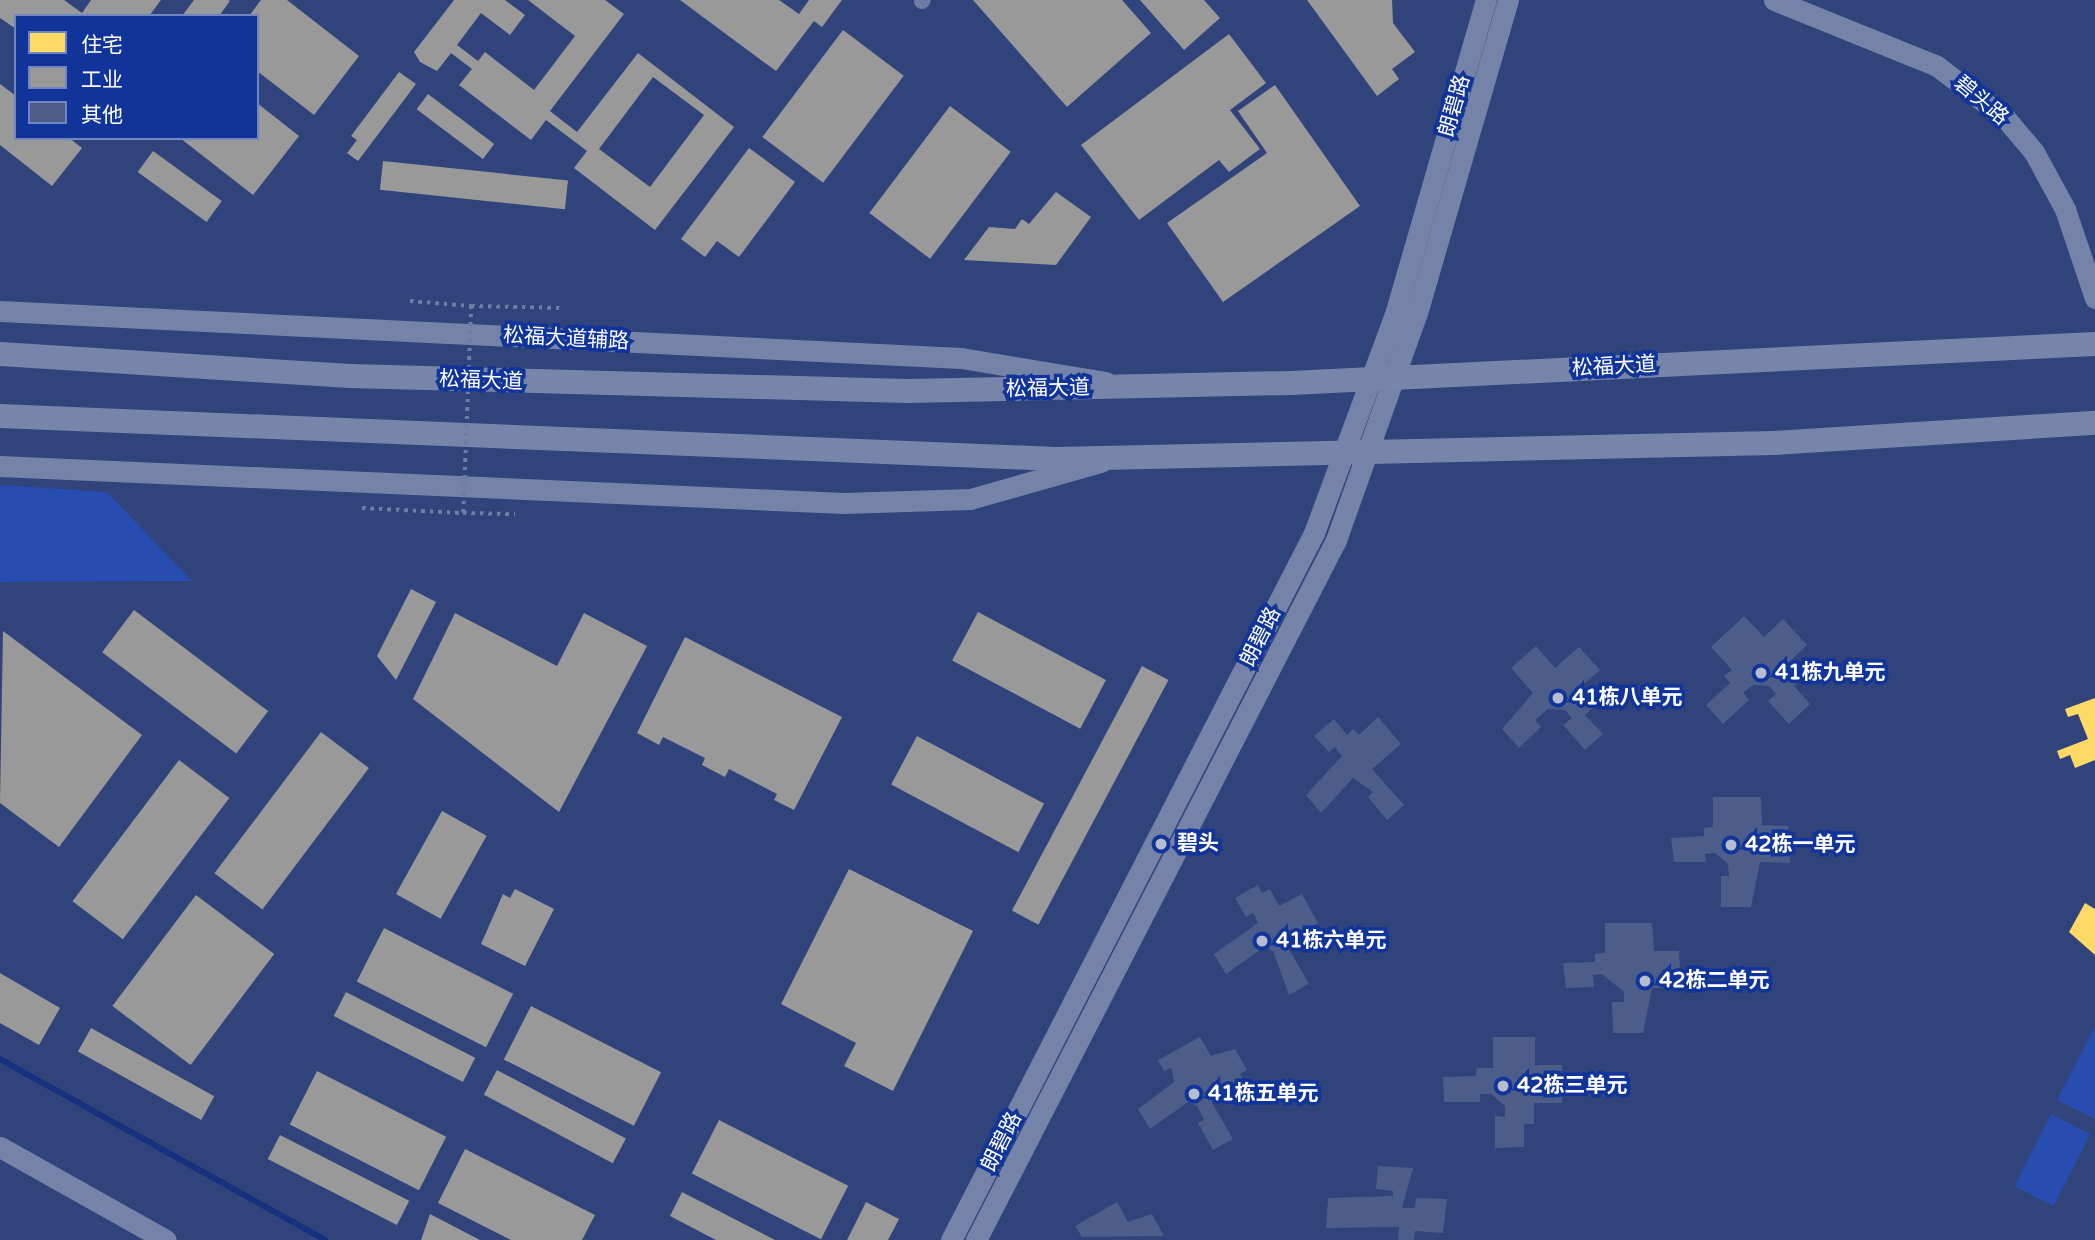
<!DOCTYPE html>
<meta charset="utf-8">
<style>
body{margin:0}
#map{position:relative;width:2095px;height:1240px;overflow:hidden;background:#30437a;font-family:"Varela Round","Noto Sans SC",sans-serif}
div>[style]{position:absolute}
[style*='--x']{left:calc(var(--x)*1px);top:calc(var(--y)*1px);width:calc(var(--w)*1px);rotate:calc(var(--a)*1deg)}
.green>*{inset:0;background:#274db1;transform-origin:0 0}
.homes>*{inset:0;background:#ffd966}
.industry>*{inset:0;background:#999;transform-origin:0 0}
.stream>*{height:6px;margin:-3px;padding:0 3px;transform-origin:3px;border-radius:3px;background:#16317d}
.building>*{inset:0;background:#4d5d89}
.path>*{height:3.5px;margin-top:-1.75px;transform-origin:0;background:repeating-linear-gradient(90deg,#6f7da4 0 3.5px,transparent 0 8.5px)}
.street>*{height:16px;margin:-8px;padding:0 8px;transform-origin:8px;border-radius:8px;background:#6f7da4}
.secondary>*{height:21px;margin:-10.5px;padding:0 10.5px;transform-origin:10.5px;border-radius:10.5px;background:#7583a8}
.primary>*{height:24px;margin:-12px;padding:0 12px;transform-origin:12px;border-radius:12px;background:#7885aa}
.path-bridge>*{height:3.5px;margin-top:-1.75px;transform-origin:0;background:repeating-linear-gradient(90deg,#6f7da4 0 3.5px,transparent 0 8.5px)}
.dots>*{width:19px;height:19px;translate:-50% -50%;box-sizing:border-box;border:4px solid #10349a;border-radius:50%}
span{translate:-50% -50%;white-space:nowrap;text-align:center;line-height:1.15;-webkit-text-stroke:7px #10349a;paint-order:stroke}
.street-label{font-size:21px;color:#fff}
.poi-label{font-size:21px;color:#fff;font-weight:700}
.left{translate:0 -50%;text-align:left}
.legend{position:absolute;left:14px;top:14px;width:245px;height:126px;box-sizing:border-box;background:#10349a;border:2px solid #7085c2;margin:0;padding:9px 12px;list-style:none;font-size:21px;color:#fff}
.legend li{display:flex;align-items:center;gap:14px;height:35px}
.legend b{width:35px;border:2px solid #7085c2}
</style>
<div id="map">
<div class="green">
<div style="clip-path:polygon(0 485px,107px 492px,192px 581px,0 582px)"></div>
<div style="clip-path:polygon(2094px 1028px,2095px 1028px,2095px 1119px,2057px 1100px)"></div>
<div style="left:2051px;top:1114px;width:44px;height:81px;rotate:27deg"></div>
</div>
<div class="homes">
<div style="clip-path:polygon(2095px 698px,2095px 760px,2075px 768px,2070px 755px,2060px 759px,2057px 751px,2088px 739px,2078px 714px,2068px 717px,2065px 709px)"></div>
<div style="clip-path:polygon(2085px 903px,2095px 909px,2095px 955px,2069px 932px)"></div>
</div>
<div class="industry">
<div style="clip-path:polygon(0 0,64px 0,82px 13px,91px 0,161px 0,149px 16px,16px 16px,16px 29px,0 18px)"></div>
<div style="clip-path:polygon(194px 0,228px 0,230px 1px,219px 16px,182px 16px)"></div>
<div style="clip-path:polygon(261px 0,287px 0,359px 56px,314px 115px,257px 71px,257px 16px,249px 16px)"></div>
<div style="clip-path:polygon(evenodd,454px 0,505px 0,525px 15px,510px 35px,481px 13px,457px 45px,478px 61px,485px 52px,534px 90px,575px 36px,528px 0,605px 0,624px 14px,550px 111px,577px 132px,638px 53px,734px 127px,655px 230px,574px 168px,587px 151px,546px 120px,531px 140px,459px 85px,472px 69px,451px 53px,437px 71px,420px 62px,414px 52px,454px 0,653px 77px,704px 115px,650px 187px,599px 149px,653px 77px)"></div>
<div style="clip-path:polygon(680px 0,779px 0,799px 14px,809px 0,842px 0,822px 27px,814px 21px,776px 71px)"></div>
<div style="clip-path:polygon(973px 0,1122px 0,1151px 33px,1067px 107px)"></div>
<div style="clip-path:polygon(1140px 0,1204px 0,1220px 18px,1184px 50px)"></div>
<div style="clip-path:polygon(1307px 0,1392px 0,1393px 23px,1415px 52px,1392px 69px,1399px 79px,1377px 96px)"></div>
<div style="left:843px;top:30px;width:76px;height:134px;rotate:37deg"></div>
<div style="clip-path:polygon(1229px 34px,1266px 83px,1230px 110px,1260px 149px,1229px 172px,1219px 160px,1139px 220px,1081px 145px)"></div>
<div style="clip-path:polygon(399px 72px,416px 84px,358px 161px,347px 153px,357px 140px,351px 136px)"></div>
<div style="clip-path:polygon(0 84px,16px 96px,16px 138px,69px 138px,82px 148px,52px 186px,0 145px)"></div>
<div style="clip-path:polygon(1275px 85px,1360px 206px,1223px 302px,1167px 223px,1267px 153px,1238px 111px)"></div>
<div style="left:428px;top:94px;width:83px;height:19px;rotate:37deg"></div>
<div style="clip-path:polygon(257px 103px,299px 136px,253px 195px,180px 138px,257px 138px)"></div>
<div style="left:950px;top:106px;width:76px;height:134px;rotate:37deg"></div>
<div style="clip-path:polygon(749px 148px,795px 182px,739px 257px,717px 241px,705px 257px,681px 239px)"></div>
<div style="left:153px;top:151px;width:85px;height:26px;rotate:36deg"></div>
<div style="left:383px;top:161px;width:186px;height:29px;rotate:6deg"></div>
<div style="clip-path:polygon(1056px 192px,1091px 217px,1056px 265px,964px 260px,989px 227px,1015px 229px,1022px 219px,1029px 224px)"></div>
<div style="clip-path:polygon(411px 589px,436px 602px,396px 680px,377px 656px)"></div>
<div style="left:134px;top:610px;width:168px;height:53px;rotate:37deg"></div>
<div style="left:978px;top:612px;width:145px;height:55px;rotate:28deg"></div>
<div style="clip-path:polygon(455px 613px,557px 666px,584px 613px,647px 646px,559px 812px,413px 699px)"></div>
<div style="clip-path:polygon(3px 631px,142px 735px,59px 847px,0 803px)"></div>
<div style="clip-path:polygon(685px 637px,842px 717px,794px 810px,774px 800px,777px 794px,729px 769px,725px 777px,702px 765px,705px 758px,663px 737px,659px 745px,637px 733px)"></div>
<div style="left:1142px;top:666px;width:30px;height:277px;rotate:28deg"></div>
<div style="left:321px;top:732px;width:60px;height:177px;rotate:37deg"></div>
<div style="left:917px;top:736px;width:144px;height:55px;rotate:28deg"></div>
<div style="left:179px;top:760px;width:63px;height:177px;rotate:37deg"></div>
<div style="left:442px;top:811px;width:51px;height:95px;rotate:29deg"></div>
<div style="clip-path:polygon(849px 869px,973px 931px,893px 1091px,844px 1066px,856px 1043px,781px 1004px)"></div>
<div style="clip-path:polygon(515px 889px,554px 909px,525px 966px,481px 944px,503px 894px,510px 898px)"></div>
<div style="left:196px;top:895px;width:98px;height:139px;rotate:37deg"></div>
<div style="left:384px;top:928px;width:145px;height:60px;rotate:27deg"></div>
<div style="clip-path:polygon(0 973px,60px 1008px,39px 1045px,0 1023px)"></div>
<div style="left:346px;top:992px;width:145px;height:27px;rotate:27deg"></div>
<div style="left:531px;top:1006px;width:146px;height:60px;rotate:27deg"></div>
<div style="left:91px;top:1028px;width:141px;height:27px;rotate:29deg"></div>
<div style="left:497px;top:1070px;width:146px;height:28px;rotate:28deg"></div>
<div style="left:317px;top:1071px;width:145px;height:60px;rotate:27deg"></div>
<div style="left:719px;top:1120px;width:145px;height:60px;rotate:27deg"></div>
<div style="left:280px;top:1135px;width:145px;height:27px;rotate:27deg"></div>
<div style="clip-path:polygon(465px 1149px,595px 1215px,582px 1240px,511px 1240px,438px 1203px)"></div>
<div style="clip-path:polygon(682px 1192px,775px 1240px,716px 1240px,670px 1216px)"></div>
<div style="clip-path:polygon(866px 1202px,899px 1219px,888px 1240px,847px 1240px)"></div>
<div style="clip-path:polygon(430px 1214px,480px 1240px,421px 1240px)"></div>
</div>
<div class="stream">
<div style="--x:0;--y:1059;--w:372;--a:29.1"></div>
</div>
<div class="building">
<div style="clip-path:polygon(1744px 616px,1764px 637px,1783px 619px,1807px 645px,1786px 665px,1801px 680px,1794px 686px,1810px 704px,1789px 724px,1768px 701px,1776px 694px,1769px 686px,1753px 685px,1743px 693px,1749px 700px,1723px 724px,1706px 705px,1730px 683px,1724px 676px,1732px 670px,1711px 647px)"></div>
<div style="clip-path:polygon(1536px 646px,1555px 668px,1579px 647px,1600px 670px,1579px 688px,1595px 706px,1585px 715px,1603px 734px,1585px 750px,1563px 725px,1572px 718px,1565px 710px,1548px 709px,1535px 720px,1541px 727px,1519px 748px,1502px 729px,1533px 693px,1511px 668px)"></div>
<div style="clip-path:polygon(1378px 717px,1401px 744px,1372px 769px,1404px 805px,1387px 820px,1368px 797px,1373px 792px,1353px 778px,1321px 813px,1306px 795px,1342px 756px,1335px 747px,1329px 752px,1314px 736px,1334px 719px,1347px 735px,1353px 729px,1359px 735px)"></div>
<div style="clip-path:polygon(1713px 797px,1761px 797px,1762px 825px,1788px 826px,1790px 863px,1760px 862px,1751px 907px,1721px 907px,1721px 876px,1729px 876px,1728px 864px,1715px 853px,1705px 854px,1706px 862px,1674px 862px,1671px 838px,1704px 836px,1704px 828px,1713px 827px)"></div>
<div style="clip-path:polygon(1258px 885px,1262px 893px,1270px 889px,1279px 906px,1302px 894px,1318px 923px,1285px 942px,1309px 984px,1289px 995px,1273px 951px,1264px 947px,1226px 974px,1214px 954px,1258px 923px,1253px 913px,1246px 917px,1235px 898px)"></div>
<div style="clip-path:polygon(1605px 923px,1652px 923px,1654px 951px,1679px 951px,1681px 988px,1652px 988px,1643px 1033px,1613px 1033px,1612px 1002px,1624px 1002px,1624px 992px,1602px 974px,1593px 975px,1594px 987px,1566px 988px,1563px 963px,1595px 962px,1595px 954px,1605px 953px)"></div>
<div style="clip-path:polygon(1200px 1037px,1211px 1056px,1235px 1049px,1247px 1070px,1240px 1074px,1247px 1087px,1211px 1101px,1233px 1139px,1213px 1150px,1198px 1123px,1204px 1120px,1197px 1106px,1188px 1102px,1150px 1129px,1138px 1109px,1174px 1082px,1171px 1068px,1164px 1071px,1158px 1060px)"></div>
<div style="clip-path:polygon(1493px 1037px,1535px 1037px,1535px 1065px,1562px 1065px,1562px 1103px,1534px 1103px,1534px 1124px,1524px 1124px,1524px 1147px,1495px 1148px,1495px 1116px,1505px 1117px,1505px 1106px,1491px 1094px,1480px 1094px,1480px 1102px,1444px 1102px,1443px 1077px,1476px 1076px,1477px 1068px,1493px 1068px)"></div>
<div style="clip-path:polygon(1378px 1166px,1413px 1168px,1402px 1208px,1415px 1208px,1416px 1198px,1447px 1199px,1443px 1233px,1415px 1231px,1414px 1240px,1398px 1240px,1399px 1227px,1326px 1228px,1328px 1198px,1393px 1196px,1393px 1191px,1376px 1189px)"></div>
<div style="clip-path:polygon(1117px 1202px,1128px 1222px,1152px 1214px,1164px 1236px,1082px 1237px,1075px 1226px)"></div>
</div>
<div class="path">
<div style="--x:410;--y:301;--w:61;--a:4.7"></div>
<div style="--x:463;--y:513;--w:52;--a:1.1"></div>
</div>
<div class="street">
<div style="--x:922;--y:1;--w:1;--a:-45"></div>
</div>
<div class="secondary">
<div style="--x:1774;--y:0;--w:176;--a:22"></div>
<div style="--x:1937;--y:66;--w:87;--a:37.5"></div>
<div style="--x:2006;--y:119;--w:43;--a:49.7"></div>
<div style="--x:2034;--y:152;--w:65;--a:61.5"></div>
<div style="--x:2065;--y:209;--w:94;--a:71.4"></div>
<div style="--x:0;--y:311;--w:962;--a:2.8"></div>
<div style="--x:961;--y:358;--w:147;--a:9.4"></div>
<div style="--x:0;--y:466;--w:844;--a:2.51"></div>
<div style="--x:843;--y:503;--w:127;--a:-1.8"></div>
<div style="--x:970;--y:499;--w:136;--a:-15.8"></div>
<div style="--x:0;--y:1147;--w:190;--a:29.3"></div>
<div style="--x:951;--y:1240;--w:795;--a:-62.82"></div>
<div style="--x:1314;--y:533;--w:237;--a:-69.7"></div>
<div style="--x:1396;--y:311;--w:324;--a:-73.9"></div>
<div style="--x:976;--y:1240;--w:787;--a:-62.78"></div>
<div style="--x:1336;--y:540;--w:241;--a:-70.4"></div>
<div style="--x:1417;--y:313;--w:326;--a:-73.8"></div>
</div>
<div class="primary">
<div style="--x:0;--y:354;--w:351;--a:3.6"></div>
<div style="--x:350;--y:376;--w:557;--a:1.54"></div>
<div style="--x:907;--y:391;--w:384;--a:-1.2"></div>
<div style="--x:1291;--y:383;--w:805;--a:-2.78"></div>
<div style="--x:0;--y:416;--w:1057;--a:2.33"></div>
<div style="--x:1056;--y:459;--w:718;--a:-1.28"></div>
<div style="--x:1774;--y:443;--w:322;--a:-3.6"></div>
</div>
<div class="path-bridge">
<div style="--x:362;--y:508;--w:101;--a:2.8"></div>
<div style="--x:463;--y:513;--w:207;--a:-87.8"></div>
<div style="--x:471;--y:306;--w:93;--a:1.2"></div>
</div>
<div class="dots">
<div style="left:1761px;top:673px;background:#b7bdd0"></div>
<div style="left:1558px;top:698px;background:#b7bdd0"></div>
<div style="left:1161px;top:844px;background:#b7bdd0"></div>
<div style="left:1731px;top:845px;background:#b7bdd0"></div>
<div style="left:1262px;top:941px;background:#b7bdd0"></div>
<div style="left:1645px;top:981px;background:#b7bdd0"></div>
<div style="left:1503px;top:1086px;background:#b7bdd0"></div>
<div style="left:1194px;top:1094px;background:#b7bdd0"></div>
</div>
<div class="street-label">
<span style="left:1981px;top:101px;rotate:40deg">碧头路</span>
<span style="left:1455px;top:106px;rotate:-74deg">朗碧路</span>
<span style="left:566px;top:339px;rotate:3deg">松福大道辅路</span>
<span style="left:1614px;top:367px;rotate:-3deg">松福大道</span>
<span style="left:481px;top:381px;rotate:2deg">松福大道</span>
<span style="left:1048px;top:389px;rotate:-1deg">松福大道</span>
<span style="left:1261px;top:637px;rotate:-63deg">朗碧路</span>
<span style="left:1002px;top:1142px;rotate:-63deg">朗碧路</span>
</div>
<div class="poi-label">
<span class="left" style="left:1775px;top:673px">41栋九单元</span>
<span class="left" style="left:1572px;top:698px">41栋八单元</span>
<span class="left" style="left:1177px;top:844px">碧头</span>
<span class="left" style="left:1745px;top:845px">42栋一单元</span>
<span class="left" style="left:1276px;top:941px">41栋六单元</span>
<span class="left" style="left:1659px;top:981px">42栋二单元</span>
<span class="left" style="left:1517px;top:1086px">42栋三单元</span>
<span class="left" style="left:1208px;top:1094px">41栋五单元</span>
</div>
<ul class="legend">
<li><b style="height:19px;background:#ffd966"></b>住宅</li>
<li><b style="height:19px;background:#999"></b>工业</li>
<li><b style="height:19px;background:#4d5d89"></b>其他</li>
</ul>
</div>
